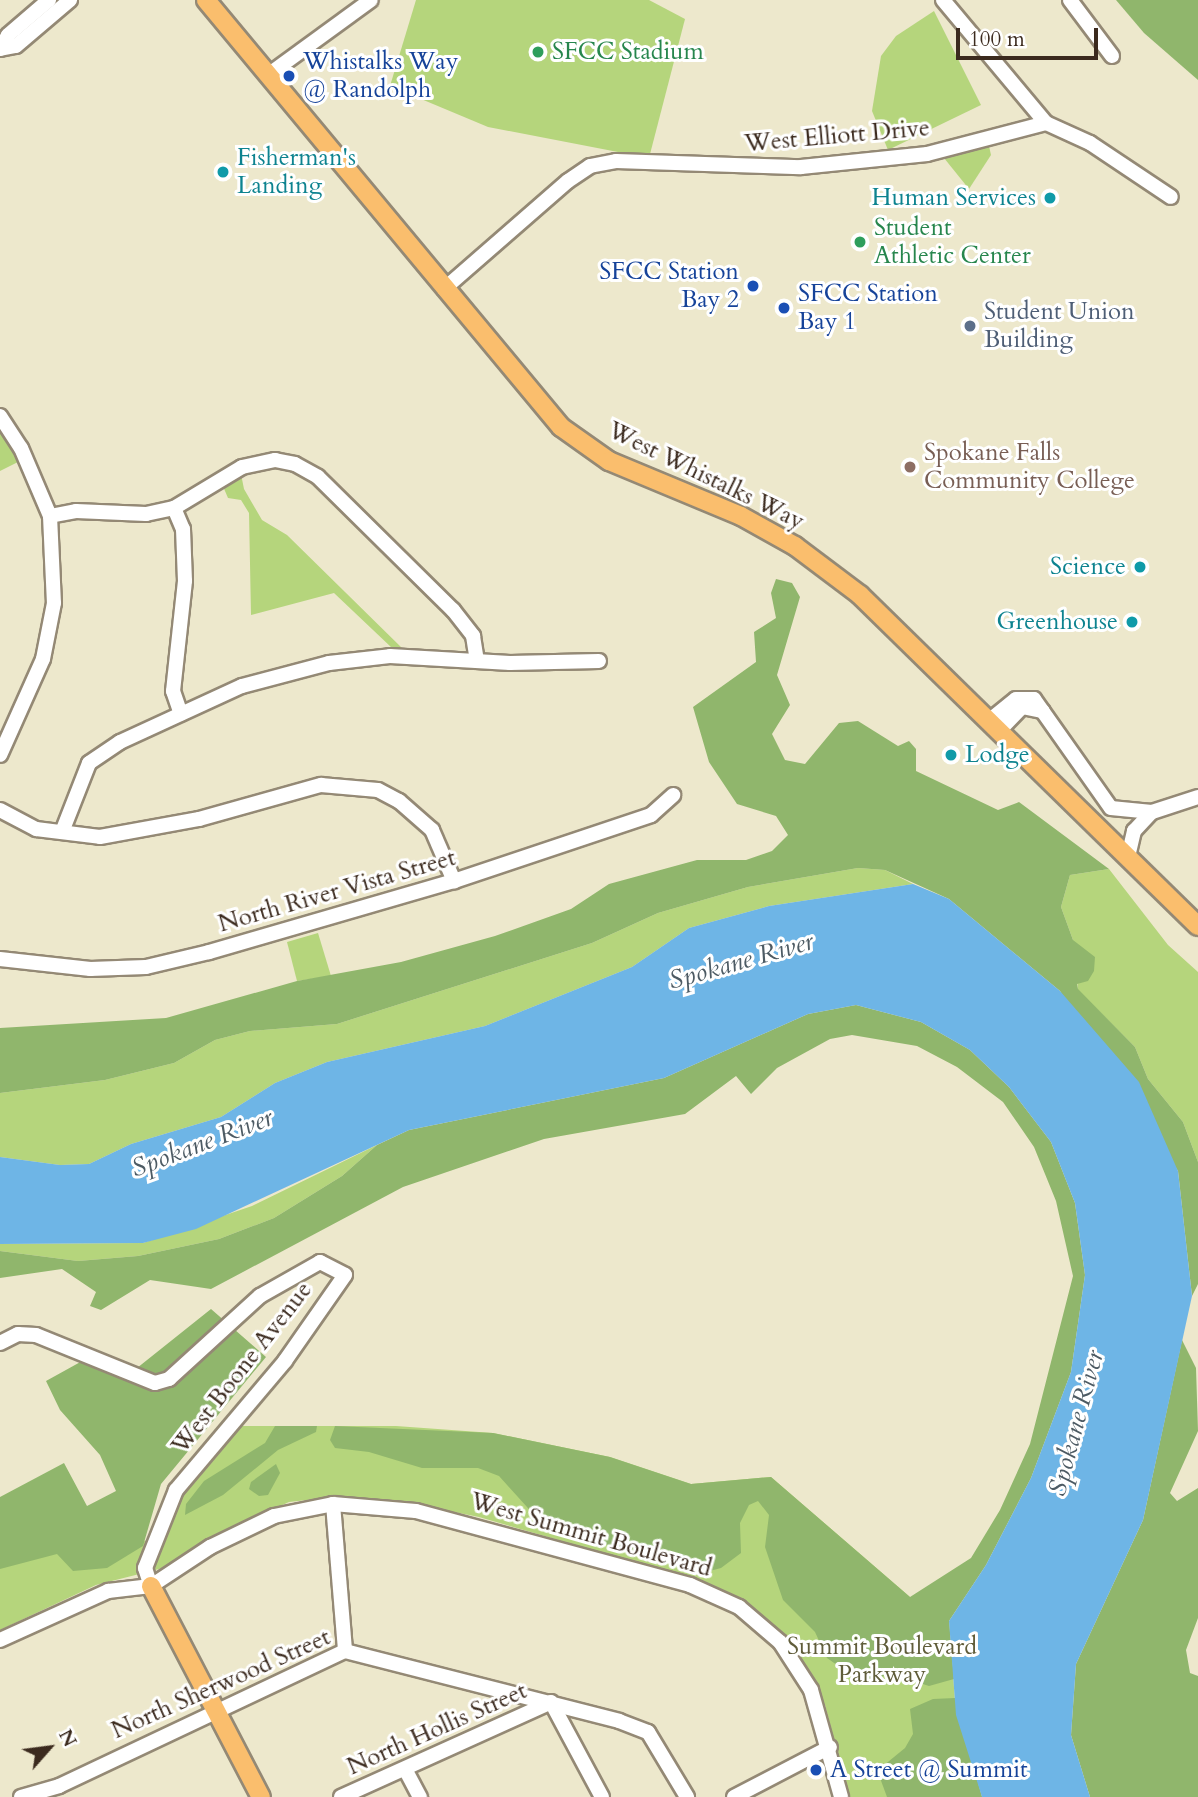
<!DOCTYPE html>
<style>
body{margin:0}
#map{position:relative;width:1198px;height:1797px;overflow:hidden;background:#ede8cc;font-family:Cardo,serif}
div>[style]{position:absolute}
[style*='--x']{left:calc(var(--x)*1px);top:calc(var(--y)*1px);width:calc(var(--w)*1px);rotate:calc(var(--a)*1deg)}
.green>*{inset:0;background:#b5d57c}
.forest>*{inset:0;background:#90b66c}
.water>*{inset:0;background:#6eb5e6}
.roads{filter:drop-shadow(2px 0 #948975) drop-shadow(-2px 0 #948975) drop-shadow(0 2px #948975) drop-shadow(0 -2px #948975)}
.minor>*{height:14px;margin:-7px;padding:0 7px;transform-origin:7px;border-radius:7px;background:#fff}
.major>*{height:18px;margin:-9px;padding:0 9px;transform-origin:9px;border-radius:9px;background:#fabe6d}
.dots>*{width:19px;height:19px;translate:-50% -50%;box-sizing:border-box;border:4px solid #fff;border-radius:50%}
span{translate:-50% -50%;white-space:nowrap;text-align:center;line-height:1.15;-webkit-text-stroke:6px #fff;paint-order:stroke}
.leisure-label{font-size:24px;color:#27864d}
.left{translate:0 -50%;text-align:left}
.transit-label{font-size:24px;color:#164399}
.right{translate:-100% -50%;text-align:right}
.street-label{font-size:24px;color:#3b2a1e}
.culture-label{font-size:24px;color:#0d838f}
.service-label{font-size:24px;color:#4e5e75}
.education-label{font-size:24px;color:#785e54}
.park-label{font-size:24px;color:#605d3a}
.water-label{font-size:26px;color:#4d5b64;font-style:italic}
.north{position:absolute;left:14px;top:1713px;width:70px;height:70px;-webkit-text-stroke:5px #fff;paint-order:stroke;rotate:62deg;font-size:19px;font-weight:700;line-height:28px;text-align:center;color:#3b2a1e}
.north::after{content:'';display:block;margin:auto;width:24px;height:32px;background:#3b2a1e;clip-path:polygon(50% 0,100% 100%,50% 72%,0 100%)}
.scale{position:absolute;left:956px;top:28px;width:142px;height:32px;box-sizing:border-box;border:4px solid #3b2a1e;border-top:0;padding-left:9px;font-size:21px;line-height:24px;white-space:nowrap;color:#3b2a1e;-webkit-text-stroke:5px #fff;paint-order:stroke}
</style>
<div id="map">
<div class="green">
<div style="clip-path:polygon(416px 0,649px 0,685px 19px,649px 158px,488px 127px,390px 86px)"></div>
<div style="clip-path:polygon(934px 11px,981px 105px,888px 150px,872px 111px,881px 56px,896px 36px)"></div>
<div style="clip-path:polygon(989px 146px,991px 155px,969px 189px,944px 158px)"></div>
<div style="clip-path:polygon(0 429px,20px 461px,0 471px)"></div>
<div style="clip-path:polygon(241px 474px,244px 489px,262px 520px,287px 535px,403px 649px,392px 648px,334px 593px,251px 615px,249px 513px,241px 500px,228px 498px,222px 484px)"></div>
<div style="clip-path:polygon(858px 868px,885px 870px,913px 884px,769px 906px,689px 928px,632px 967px,485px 1026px,327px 1062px,275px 1083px,221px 1117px,131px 1144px,89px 1164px,60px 1165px,0 1157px,0 1093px,105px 1080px,174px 1063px,215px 1040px,250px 1031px,337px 1024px,592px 943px,658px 913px,748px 887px)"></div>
<div style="clip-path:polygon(1109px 869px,1168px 945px,1198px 972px,1198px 1162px,1183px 1122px,1148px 1079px,1135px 1047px,1078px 990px,1073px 940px,1061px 907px,1070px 875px)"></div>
<div style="clip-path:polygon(318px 933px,331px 976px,297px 981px,287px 942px)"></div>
<div style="clip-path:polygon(377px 1145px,342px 1176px,274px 1218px,219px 1239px,138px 1256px,78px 1261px,0 1251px,0 1244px,143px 1243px,252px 1206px)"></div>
<div style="clip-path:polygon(237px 1426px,396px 1426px,493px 1433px,610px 1457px,691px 1484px,771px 1477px,910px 1597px,949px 1621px,956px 1715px,982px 1797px,849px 1797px,825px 1705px,801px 1658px,775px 1628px,743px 1602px,707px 1583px,479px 1517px,409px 1503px,325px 1498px,289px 1502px,212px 1537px,167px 1567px,96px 1585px,0 1630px,0 1529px,90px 1545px,166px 1539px,180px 1498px)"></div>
</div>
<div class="forest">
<div style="clip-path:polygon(1116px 0,1198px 0,1198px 80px,1144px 33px)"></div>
<div style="clip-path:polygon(776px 579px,792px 583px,800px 597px,777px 675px,790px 705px,772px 734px,785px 760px,805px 764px,839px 723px,858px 721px,898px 746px,909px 741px,916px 749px,916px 771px,998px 810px,1019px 802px,1109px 869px,1070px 875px,1061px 907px,1073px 940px,1095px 957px,1094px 971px,1088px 981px,1077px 984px,1078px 989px,1135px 1047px,1148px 1079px,1183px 1122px,1198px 1162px,1198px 1284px,1192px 1296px,1178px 1171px,1060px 991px,949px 899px,885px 870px,858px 868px,748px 887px,658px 913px,592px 943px,337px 1024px,250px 1031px,215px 1040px,174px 1063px,105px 1080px,0 1093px,0 1028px,166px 1018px,297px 981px,401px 962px,495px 936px,571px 909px,609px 884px,697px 860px,746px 860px,772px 851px,788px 835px,776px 816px,737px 804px,709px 762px,693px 707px,756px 662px,754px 632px,776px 618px,771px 593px)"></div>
<div style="clip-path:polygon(856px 1005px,921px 1022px,970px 1050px,1009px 1087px,1051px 1142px,1075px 1203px,1085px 1275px,1071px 1372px,1031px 1478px,986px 1565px,949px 1621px,954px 1679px,929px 1686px,892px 1674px,861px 1682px,827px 1658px,815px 1632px,783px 1600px,765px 1547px,769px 1515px,758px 1501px,749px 1505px,740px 1523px,741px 1553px,721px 1568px,706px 1572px,546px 1528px,499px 1476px,478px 1468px,422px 1468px,369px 1452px,335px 1448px,330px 1440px,335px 1426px,493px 1433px,610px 1457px,691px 1484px,771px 1477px,910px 1597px,971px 1558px,1000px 1510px,1030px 1444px,1073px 1276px,1056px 1201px,1034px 1147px,1003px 1102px,957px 1067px,917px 1046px,852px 1035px,830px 1039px,777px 1068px,751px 1094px,736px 1076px,685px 1114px,544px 1139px,403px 1187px,211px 1289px,150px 1280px,101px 1310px,90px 1306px,96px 1292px,62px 1269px,0 1278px,0 1251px,78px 1261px,138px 1256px,219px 1239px,274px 1218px,342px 1176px,377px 1145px,409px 1130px,664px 1078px,808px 1014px)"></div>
<div style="clip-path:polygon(211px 1309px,266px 1357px,161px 1484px,143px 1546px,107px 1568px,73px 1571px,57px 1554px,0 1569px,0 1497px,64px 1463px,87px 1506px,116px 1491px,100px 1455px,60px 1410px,46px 1381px,84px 1360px,127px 1376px)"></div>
<div style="clip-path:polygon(1182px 1340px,1196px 1368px,1198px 1431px,1170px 1493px,1177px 1501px,1198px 1488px,1198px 1618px,1186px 1650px,1190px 1673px,1198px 1676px,1198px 1797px,1090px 1797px,1071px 1735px,1076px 1664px,1143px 1520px)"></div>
<div style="clip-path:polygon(275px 1426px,317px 1426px,316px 1432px,278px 1450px,223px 1495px,185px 1515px,186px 1504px,204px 1481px,265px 1443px)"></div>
<div style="clip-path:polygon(276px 1464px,280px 1473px,268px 1495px,259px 1496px,249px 1489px,251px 1482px)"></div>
<div style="clip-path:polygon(955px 1698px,982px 1797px,887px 1797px,880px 1778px,883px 1766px,905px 1748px,913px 1734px,910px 1709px,933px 1699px)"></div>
</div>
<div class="water">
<div style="clip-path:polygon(913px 884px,949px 899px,1060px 991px,1139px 1082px,1178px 1171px,1192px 1296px,1143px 1520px,1076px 1664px,1071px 1735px,1090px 1797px,982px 1797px,956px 1715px,949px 1621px,986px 1565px,1031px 1478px,1071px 1372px,1085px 1275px,1075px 1203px,1051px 1142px,1009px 1087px,970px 1050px,921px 1022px,856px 1005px,808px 1014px,664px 1078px,409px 1130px,196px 1229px,143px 1243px,0 1244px,0 1157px,60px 1165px,89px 1164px,131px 1144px,221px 1117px,275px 1083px,327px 1062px,485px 1026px,632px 967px,689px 928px,769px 906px)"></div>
</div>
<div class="roads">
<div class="minor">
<div style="--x:943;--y:0;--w:160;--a:50.1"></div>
<div style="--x:1070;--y:0;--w:70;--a:53.1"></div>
<div style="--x:0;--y:49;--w:16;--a:-11"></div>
<div style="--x:16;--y:46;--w:71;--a:-40.4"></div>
<div style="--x:0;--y:49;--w:16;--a:-60"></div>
<div style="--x:8;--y:35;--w:54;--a:-40.5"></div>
<div style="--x:268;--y:75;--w:127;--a:-36.1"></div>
<div style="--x:444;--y:289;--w:164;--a:-41.1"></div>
<div style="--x:568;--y:181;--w:27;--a:-34"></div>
<div style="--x:590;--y:166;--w:26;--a:-11"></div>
<div style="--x:616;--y:161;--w:185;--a:1.9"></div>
<div style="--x:801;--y:167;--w:127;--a:-5.9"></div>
<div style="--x:927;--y:154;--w:123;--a:-14.6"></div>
<div style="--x:1046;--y:123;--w:48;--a:24.4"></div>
<div style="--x:1090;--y:143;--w:97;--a:33.7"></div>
<div style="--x:0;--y:416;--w:38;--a:57"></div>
<div style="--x:21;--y:448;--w:74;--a:66.9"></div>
<div style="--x:50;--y:516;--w:87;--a:87.4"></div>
<div style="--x:54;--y:603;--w:57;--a:101.1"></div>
<div style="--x:43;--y:659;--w:105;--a:114.1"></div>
<div style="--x:174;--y:508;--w:23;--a:67"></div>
<div style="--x:183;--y:529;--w:52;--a:87.8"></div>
<div style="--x:185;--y:581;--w:111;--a:96.2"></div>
<div style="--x:173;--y:691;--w:24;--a:71"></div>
<div style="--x:50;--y:516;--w:26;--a:-11"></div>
<div style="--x:76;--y:511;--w:70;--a:2.5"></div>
<div style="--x:146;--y:514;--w:29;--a:-12"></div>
<div style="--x:174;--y:508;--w:79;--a:-31.1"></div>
<div style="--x:242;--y:467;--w:34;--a:-12"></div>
<div style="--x:275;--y:460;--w:20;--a:11"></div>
<div style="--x:295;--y:464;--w:26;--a:29"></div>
<div style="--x:318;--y:477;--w:190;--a:44.6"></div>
<div style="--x:453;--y:610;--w:33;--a:52"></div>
<div style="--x:473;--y:636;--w:25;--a:81"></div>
<div style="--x:990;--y:720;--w:33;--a:-39"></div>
<div style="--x:1016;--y:699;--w:18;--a:0"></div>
<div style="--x:1034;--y:699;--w:133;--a:54.8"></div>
<div style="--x:1111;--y:808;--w:41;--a:5.6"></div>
<div style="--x:1152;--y:812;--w:48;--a:-18.1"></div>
<div style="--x:1000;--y:730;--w:32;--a:-46"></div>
<div style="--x:1022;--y:707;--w:21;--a:11"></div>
<div style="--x:0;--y:810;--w:41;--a:27.8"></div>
<div style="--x:36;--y:829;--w:64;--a:7.1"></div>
<div style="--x:100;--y:837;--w:101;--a:-10.3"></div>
<div style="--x:199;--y:819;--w:127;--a:-15.6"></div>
<div style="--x:321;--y:785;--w:57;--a:5"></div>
<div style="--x:378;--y:790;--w:24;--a:28"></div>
<div style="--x:399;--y:801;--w:44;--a:41.3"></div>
<div style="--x:432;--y:830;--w:56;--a:66.7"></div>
<div style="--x:62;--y:832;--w:74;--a:-68.6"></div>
<div style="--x:89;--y:763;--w:37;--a:-34"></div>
<div style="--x:120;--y:742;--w:134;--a:-24.7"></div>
<div style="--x:242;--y:686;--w:90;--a:-14.8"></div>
<div style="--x:329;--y:663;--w:61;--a:-6.5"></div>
<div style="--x:390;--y:656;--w:120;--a:3.3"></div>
<div style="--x:510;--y:663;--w:89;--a:-1.3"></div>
<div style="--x:1128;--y:857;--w:27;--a:-77"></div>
<div style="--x:1134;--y:831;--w:26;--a:-47"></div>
<div style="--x:0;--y:959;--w:91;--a:6.3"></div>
<div style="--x:90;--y:969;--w:56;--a:-2"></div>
<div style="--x:146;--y:967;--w:65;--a:-13.4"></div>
<div style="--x:209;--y:952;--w:255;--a:-16.2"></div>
<div style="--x:454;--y:881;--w:208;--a:-18.5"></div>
<div style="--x:651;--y:815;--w:30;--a:-42"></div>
<div style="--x:0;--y:1343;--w:20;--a:-27"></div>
<div style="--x:18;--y:1334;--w:18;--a:3"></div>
<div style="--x:36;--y:1335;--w:128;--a:22"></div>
<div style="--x:155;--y:1383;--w:15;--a:-16"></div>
<div style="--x:169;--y:1379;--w:123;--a:-42.4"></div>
<div style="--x:260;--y:1296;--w:69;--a:-29.5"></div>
<div style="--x:320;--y:1262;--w:28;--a:27"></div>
<div style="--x:345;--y:1275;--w:105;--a:124.9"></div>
<div style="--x:285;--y:1361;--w:169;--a:130.2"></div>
<div style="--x:176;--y:1490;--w:84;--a:111.7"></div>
<div style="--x:145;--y:1568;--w:19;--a:72"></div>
<div style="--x:333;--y:1504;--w:147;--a:85.3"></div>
<div style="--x:0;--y:1640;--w:119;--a:-24.4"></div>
<div style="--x:108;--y:1591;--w:43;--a:-6.6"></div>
<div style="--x:151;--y:1586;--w:71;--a:-33.5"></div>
<div style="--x:210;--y:1547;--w:71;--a:-25.8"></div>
<div style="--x:274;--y:1516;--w:60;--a:-11.5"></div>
<div style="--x:333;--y:1504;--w:83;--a:4.8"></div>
<div style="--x:416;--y:1511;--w:284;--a:15.1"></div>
<div style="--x:690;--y:1585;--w:54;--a:24.2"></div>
<div style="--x:739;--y:1607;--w:54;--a:40.5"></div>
<div style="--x:780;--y:1642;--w:57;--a:57.1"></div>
<div style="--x:811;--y:1690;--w:111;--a:74.3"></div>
<div style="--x:405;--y:1769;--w:32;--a:62"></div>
<div style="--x:21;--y:1797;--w:40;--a:-16"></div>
<div style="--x:59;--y:1786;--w:316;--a:-25.3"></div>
<div style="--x:345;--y:1651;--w:283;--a:14.3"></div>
<div style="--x:619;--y:1721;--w:31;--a:21"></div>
<div style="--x:648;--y:1732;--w:76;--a:59"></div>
<div style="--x:341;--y:1797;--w:230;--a:-24.3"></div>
<div style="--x:551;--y:1702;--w:108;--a:61.8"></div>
<div style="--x:734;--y:1797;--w:108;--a:-27.5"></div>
</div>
<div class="major">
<div style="--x:206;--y:0;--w:555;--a:50.26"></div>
<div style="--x:561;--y:427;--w:59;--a:35.3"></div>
<div style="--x:609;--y:461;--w:143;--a:22.6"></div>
<div style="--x:741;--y:516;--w:62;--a:29.1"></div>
<div style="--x:795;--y:546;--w:81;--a:37"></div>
<div style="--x:860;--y:595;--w:473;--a:44.4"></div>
<div style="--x:151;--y:1586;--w:238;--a:62.5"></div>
</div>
</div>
<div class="dots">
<div style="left:538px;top:52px;background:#2e9e5b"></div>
<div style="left:289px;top:76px;background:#1a4fb4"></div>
<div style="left:223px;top:172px;background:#0f9aa8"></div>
<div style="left:1050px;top:198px;background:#0f9aa8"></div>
<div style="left:860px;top:242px;background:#2e9e5b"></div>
<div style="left:753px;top:286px;background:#1a4fb4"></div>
<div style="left:784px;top:308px;background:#1a4fb4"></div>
<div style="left:970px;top:326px;background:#5c6f8a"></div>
<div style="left:910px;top:467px;background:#8d6e63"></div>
<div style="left:1140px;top:567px;background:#0f9aa8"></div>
<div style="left:1132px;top:622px;background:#0f9aa8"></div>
<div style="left:951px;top:755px;background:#0f9aa8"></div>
<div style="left:816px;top:1770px;background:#1a4fb4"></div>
</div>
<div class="leisure-label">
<span class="left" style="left:552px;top:52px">SFCC Stadium</span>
<span class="left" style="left:874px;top:242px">Student<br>Athletic Center</span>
</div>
<div class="transit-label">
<span class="left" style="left:303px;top:76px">Whistalks Way<br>@ Randolph</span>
<span class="right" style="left:739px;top:286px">SFCC Station<br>Bay 2</span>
<span class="left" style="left:798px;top:308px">SFCC Station<br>Bay 1</span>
<span class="left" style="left:830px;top:1770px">A Street @ Summit</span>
</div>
<div class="street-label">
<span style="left:837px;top:136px;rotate:-5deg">West Elliott Drive</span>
<span style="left:706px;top:476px;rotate:26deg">West Whistalks Way</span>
<span style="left:337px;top:891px;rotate:-16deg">North River Vista Street</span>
<span style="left:242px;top:1368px;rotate:-52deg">West Boone Avenue</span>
<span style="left:591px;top:1535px;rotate:16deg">West Summit Boulevard</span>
<span style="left:221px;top:1684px;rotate:-24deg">North Sherwood Street</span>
<span style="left:437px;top:1729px;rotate:-24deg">North Hollis Street</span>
</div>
<div class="culture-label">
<span class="left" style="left:237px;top:172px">Fisherman's<br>Landing</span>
<span class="right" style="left:1036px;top:198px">Human Services</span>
<span class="right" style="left:1126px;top:567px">Science</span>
<span class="right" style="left:1118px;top:622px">Greenhouse</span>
<span class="left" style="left:965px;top:755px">Lodge</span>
</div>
<div class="service-label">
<span class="left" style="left:984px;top:326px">Student Union<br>Building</span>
</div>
<div class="education-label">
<span class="left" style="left:924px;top:467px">Spokane Falls<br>Community College</span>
</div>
<div class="park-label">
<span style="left:882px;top:1661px">Summit Boulevard<br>Parkway</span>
</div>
<div class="water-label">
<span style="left:741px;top:961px;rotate:-16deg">Spokane River</span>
<span style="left:202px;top:1143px;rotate:-21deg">Spokane River</span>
<span style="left:1076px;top:1423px;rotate:-75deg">Spokane River</span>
</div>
<div class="north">N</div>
<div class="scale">100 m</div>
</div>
